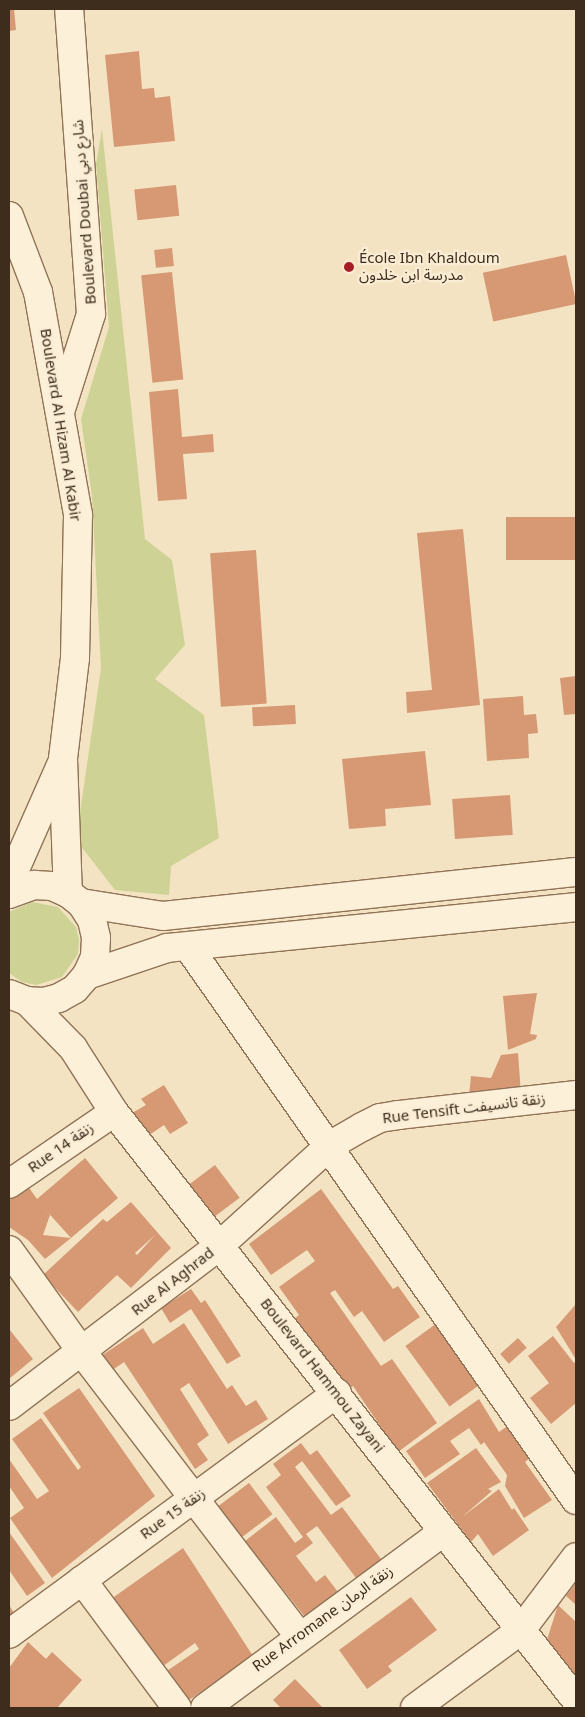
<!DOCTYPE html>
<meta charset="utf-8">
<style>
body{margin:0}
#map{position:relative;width:585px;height:1717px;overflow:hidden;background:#f3e3c3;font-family:Georgia,"Noto Sans Arabic",serif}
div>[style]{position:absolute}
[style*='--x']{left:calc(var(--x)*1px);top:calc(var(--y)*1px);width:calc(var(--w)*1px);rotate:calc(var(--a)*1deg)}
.green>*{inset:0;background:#ced395}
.building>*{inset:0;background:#d69974;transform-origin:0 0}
.roads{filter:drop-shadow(1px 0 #907357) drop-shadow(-1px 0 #907357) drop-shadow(0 1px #907357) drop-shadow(0 -1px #907357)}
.minor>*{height:28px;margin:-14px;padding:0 14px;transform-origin:14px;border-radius:14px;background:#fdf0d8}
.secondary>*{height:28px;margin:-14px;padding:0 14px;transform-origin:14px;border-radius:14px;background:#fdf0d8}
.dots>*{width:14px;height:14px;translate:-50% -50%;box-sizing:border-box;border:2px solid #faedd4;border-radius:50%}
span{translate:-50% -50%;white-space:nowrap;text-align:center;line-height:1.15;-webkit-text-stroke:4.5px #faedd4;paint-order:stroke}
.street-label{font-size:15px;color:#3e2c1d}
.poi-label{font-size:15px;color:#3e2c1d}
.left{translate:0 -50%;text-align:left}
.frame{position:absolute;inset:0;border:10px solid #3e2c1d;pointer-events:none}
</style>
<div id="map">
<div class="green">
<div style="clip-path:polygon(102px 129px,145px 539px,172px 560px,185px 645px,155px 679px,204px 715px,219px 838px,171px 866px,169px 895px,115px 890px,76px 840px,101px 668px,92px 496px,81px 419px,109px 327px,96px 164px)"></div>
<div style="clip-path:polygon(32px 902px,58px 907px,76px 927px,79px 940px,78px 954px,62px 977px,36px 985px,22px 982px,9px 973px,9px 912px)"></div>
</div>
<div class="building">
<div style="clip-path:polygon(9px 9px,14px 9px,16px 30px,9px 31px)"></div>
<div style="clip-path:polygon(139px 51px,142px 89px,154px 88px,155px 98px,170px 96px,175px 141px,114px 147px,105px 55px)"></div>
<div style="left:176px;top:185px;width:31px;height:42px;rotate:84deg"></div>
<div style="left:172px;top:248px;width:18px;height:18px;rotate:84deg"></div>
<div style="left:566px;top:255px;width:50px;height:85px;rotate:78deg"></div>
<div style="left:172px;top:272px;width:108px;height:31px;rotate:84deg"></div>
<div style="clip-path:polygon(178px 389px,182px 437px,213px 434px,214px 452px,183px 454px,187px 499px,158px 501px,149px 392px)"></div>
<div style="left:576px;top:517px;width:43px;height:70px;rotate:90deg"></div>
<div style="clip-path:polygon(463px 529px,480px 705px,407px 713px,406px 692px,432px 690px,417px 533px)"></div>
<div style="left:256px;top:550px;width:154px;height:46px;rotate:86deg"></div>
<div style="clip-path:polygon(576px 676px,576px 714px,564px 715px,560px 678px)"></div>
<div style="clip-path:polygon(523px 696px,524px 715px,536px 714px,538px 733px,528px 734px,529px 758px,487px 761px,483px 699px)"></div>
<div style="left:295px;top:705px;width:19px;height:43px;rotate:87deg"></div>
<div style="clip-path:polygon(425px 751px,431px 805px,385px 809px,386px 826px,349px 829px,342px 759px)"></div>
<div style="left:510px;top:795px;width:40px;height:58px;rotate:86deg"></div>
<div style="clip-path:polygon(537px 993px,530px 1034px,537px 1035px,536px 1039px,508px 1050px,503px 996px)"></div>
<div style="clip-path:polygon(518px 1053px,521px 1094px,469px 1096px,471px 1076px,491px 1078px,501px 1055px)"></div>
<div style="clip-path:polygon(164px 1085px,188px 1123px,170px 1134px,164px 1125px,148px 1136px,132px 1113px,146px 1105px,141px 1099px)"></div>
<div style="clip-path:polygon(85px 1158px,118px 1198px,71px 1238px,43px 1207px,50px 1215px,43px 1235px,71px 1238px,45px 1259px,28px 1240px,9px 1227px,9px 1198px,27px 1185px,37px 1199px)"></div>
<div style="left:215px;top:1165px;width:41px;height:35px;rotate:53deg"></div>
<div style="clip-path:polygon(321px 1189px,393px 1289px,398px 1286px,420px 1317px,384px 1342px,362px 1311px,354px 1317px,335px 1290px,330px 1293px,381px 1366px,392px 1359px,437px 1423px,398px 1452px,353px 1386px,345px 1392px,293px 1320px,299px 1315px,279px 1287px,315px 1261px,307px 1250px,271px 1275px,249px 1244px)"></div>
<div style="clip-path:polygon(evenodd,131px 1202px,171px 1248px,131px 1288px,117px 1275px,78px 1312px,43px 1275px,103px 1219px,107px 1222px,131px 1202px,155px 1235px,137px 1255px,135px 1253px,155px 1235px)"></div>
<div style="clip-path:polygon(191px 1289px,201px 1303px,205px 1300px,241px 1356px,227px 1364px,191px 1309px,170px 1323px,161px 1308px)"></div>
<div style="clip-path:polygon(576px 1304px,576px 1356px,575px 1358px,556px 1327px)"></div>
<div style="clip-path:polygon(184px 1323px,227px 1389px,232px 1385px,246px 1406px,256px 1400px,268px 1419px,228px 1444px,189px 1383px,180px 1389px,209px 1435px,197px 1444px,208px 1460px,195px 1469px,124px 1362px,111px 1371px,101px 1356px,143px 1328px,153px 1344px)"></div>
<div style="left:437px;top:1323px;width:75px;height:39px;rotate:54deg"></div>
<div style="clip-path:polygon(9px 1329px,33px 1359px,9px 1379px)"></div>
<div style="clip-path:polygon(553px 1336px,574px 1363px,576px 1361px,576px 1403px,551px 1424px,530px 1398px,549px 1383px,528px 1356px)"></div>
<div style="left:518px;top:1338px;width:13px;height:24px;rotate:48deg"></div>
<div style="clip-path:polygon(79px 1388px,155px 1496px,52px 1578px,10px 1518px,24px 1508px,9px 1486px,9px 1459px,37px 1499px,49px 1491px,12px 1439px,41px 1418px,78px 1470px,81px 1467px,43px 1413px)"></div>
<div style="clip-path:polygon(479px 1399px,499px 1432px,509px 1425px,531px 1457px,525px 1462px,552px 1500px,524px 1518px,505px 1486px,507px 1475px,484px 1442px,481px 1445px,469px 1428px,450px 1441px,460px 1454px,425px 1478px,406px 1451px)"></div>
<div style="clip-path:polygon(301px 1443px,310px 1455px,317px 1450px,351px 1496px,336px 1506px,302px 1461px,295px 1467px,331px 1515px,342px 1507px,381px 1559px,356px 1578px,317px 1526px,306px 1534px,313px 1543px,296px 1556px,316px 1582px,325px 1575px,338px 1592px,305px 1617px,245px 1541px,276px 1517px,295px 1543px,303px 1537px,266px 1487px,281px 1475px,273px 1464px)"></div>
<div style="clip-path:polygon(476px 1448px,501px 1482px,488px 1489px,492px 1491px,462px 1517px,499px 1489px,512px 1510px,514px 1508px,529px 1530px,493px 1556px,478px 1534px,471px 1542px,427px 1483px)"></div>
<div style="left:249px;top:1483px;width:39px;height:52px;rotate:53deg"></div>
<div style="clip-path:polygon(9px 1532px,45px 1583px,27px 1596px,9px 1570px)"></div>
<div style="clip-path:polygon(183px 1548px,253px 1656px,179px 1707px,158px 1677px,199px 1649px,195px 1643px,159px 1669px,111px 1599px)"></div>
<div style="clip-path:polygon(576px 1583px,576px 1605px,566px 1596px)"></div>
<div style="clip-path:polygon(411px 1597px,437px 1630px,388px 1666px,392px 1671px,367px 1689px,339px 1650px)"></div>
<div style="clip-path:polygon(9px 1605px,14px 1613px,9px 1616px)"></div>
<div style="clip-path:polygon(558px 1605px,576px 1622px,576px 1678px,571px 1683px,545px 1646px)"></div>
<div style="clip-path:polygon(28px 1642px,46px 1659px,52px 1652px,82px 1680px,57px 1708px,9px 1708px,9px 1668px)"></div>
<div style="clip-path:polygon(295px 1679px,323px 1708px,281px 1708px,273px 1700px)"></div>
</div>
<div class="roads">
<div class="minor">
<div style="--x:60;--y:412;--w:103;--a:-72.4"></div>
<div style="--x:91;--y:314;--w:306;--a:-94.1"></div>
<div style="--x:189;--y:948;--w:674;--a:54.97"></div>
<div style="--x:27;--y:1001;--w:66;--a:45.6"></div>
<div style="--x:73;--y:1048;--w:76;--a:57.4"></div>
<div style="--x:114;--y:1112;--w:748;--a:51.84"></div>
<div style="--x:9;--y:1184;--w:127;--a:-34.4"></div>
<div style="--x:9;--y:1250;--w:125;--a:54.4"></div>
<div style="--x:82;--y:1352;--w:357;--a:52.6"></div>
<div style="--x:9;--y:1406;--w:265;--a:-37.3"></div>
<div style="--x:220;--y:1245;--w:147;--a:-42.2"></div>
<div style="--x:329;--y:1146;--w:38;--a:-30"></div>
<div style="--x:362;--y:1127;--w:20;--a:-27"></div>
<div style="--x:380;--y:1118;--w:18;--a:-9"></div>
<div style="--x:398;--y:1115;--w:179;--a:-6.4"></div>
<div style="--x:82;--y:1580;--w:159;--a:53.4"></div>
<div style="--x:9;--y:1634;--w:407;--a:-36.3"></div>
<div style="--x:205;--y:1708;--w:296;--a:-36.5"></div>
<div style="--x:415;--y:1708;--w:132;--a:-36.3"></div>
<div style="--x:521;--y:1630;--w:91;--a:-53"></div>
</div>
<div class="secondary">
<div style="--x:9;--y:216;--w:81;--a:69.1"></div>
<div style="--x:38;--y:292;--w:227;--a:79.8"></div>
<div style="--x:78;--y:515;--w:143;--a:91.2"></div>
<div style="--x:75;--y:658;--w:102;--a:96.8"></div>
<div style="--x:63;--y:759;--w:134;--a:87.9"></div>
<div style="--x:9;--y:883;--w:129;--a:-66.2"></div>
<div style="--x:9;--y:894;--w:27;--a:-20"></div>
<div style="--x:34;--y:885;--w:18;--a:3"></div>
<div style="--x:52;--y:886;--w:17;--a:24"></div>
<div style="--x:68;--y:893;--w:16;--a:38"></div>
<div style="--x:81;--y:903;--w:20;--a:57"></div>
<div style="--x:92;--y:920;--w:18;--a:77"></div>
<div style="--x:96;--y:938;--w:19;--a:93"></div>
<div style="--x:95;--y:957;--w:20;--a:114"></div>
<div style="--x:87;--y:975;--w:18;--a:131"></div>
<div style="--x:75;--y:989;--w:18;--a:151"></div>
<div style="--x:59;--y:998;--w:16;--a:165"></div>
<div style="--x:44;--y:1002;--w:17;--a:-177"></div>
<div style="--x:27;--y:1001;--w:19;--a:-159"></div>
<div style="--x:81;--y:903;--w:83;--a:9"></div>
<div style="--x:163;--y:916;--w:415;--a:-6.1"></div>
<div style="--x:87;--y:975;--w:84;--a:-18.6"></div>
<div style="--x:167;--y:948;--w:411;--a:-5.7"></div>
</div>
</div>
<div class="dots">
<div style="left:349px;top:267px;background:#a71f25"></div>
</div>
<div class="street-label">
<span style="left:85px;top:212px;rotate:-94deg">Boulevard Doubai شارع دبي</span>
<span style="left:60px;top:425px;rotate:81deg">Boulevard Al Hizam Al Kabir</span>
<span style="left:464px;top:1109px;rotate:-7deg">Rue Tensift زنقة تانسيفت</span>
<span style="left:61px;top:1148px;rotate:-35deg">Rue 14 زنقة</span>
<span style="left:173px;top:1282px;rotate:-38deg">Rue Al Aghrad</span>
<span style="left:322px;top:1376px;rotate:52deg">Boulevard Hammou Zayani</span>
<span style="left:173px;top:1514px;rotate:-36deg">Rue 15 زنقة</span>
<span style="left:323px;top:1619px;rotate:-36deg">Rue Arromane زنقة الرمان</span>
</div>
<div class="poi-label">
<span class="left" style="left:359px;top:267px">École Ibn Khaldoum<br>مدرسة ابن خلدون</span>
</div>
<div class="frame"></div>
</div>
